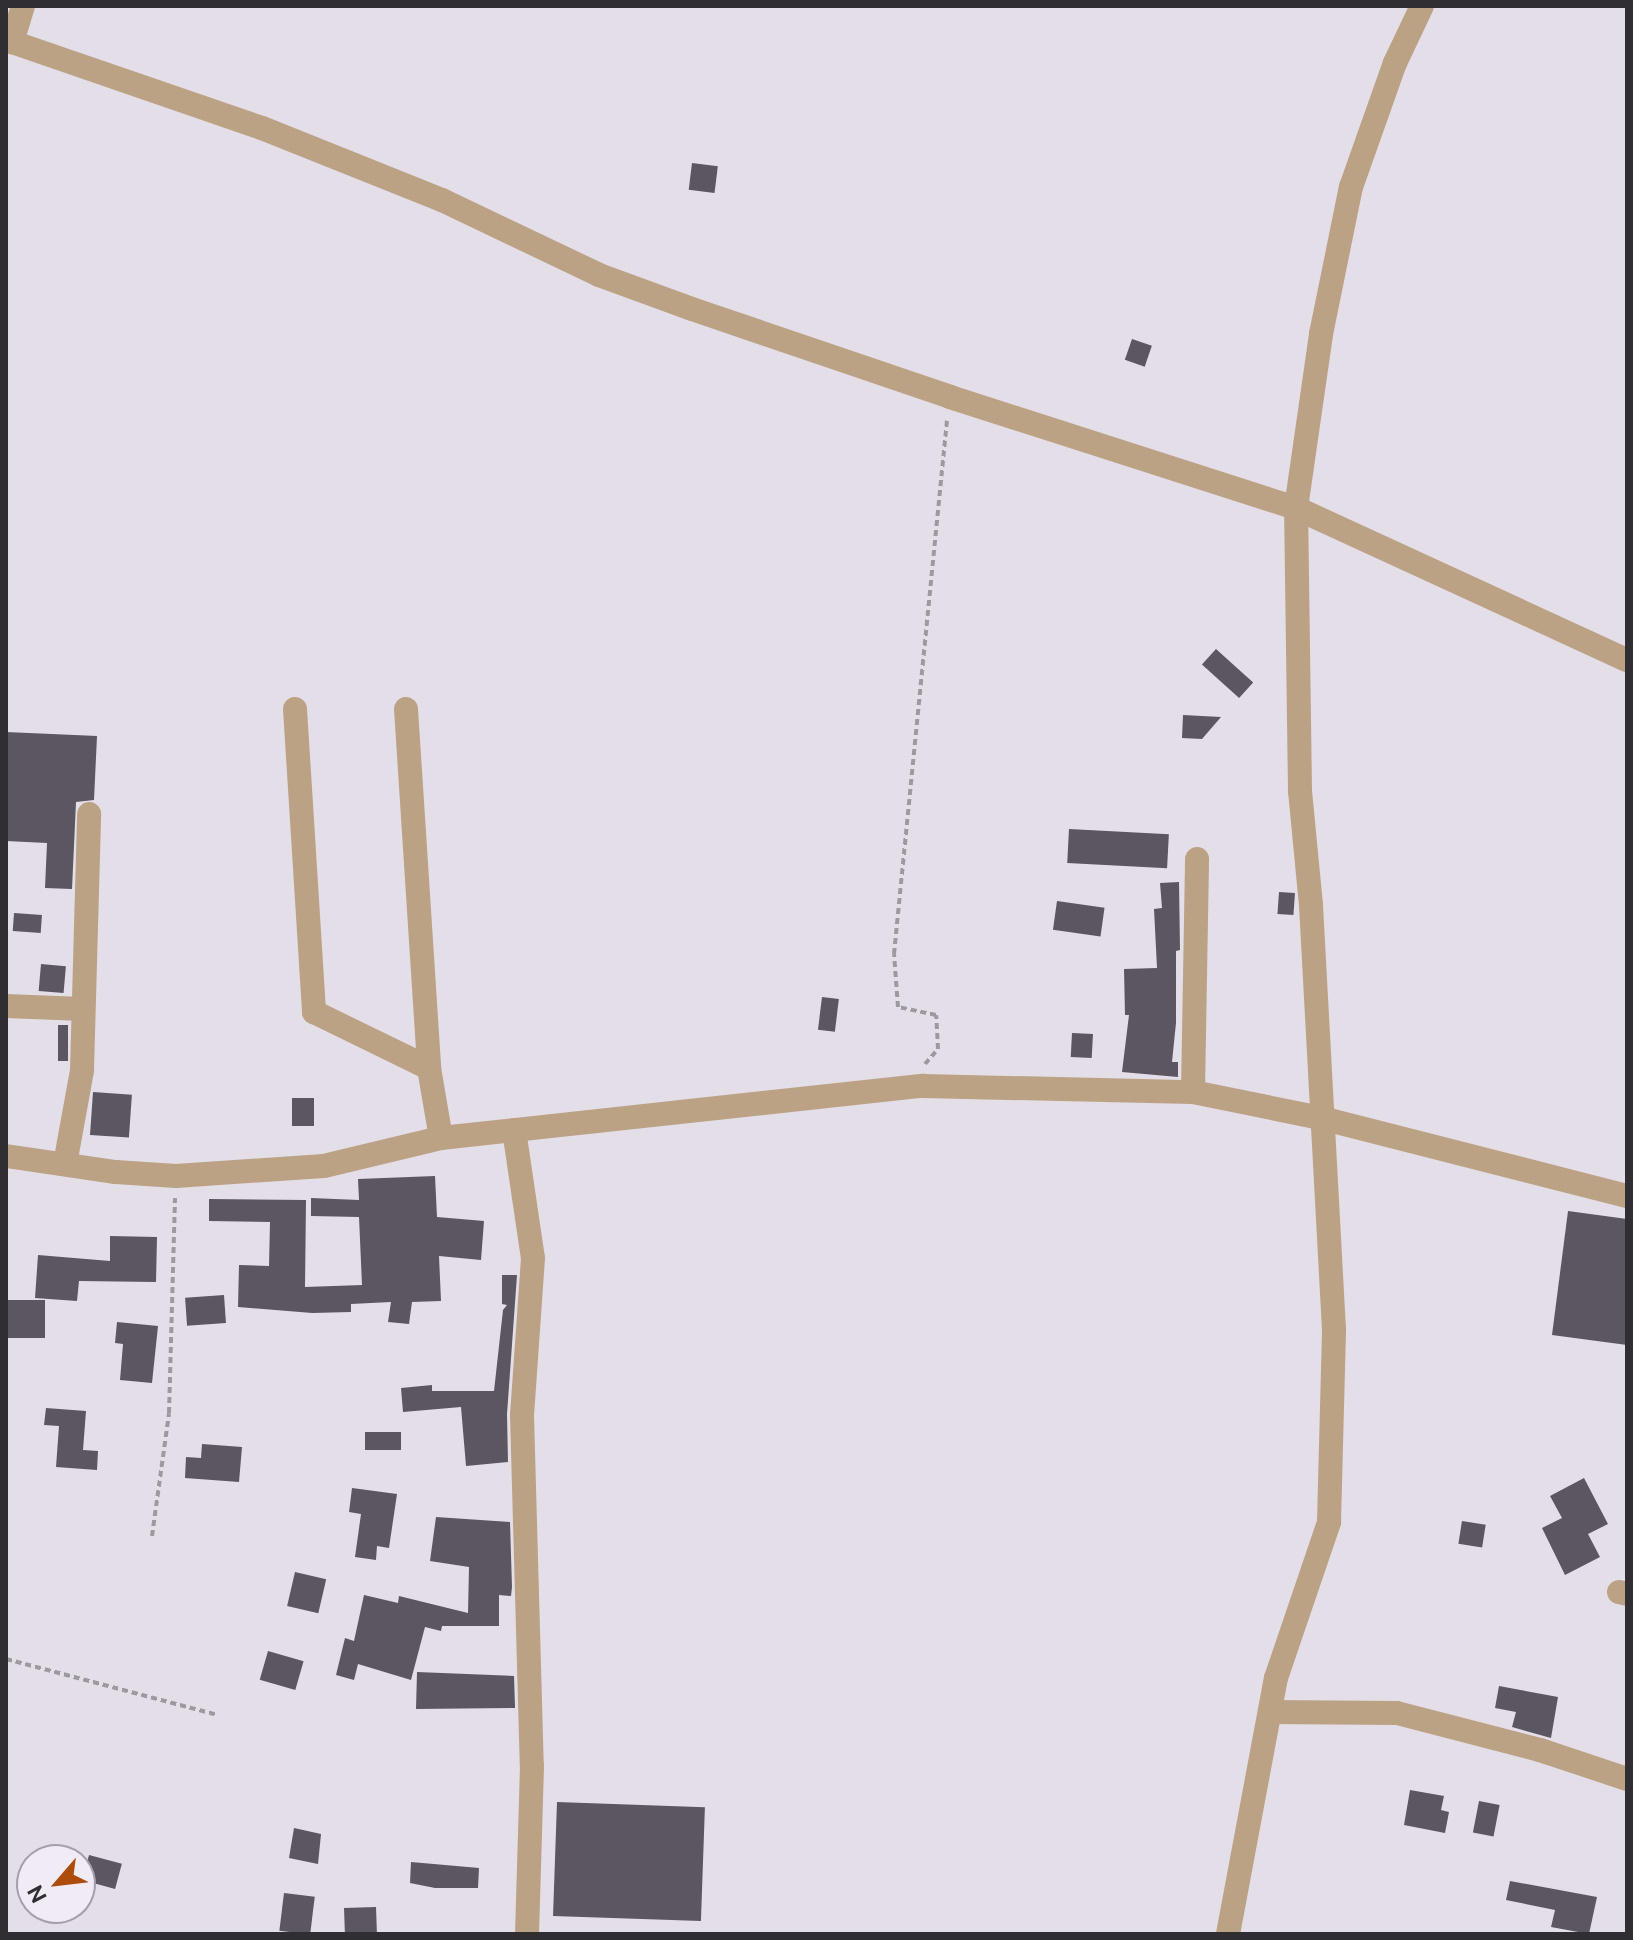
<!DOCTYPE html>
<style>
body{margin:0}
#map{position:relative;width:1633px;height:1940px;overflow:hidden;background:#e4dee9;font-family:Ubuntu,sans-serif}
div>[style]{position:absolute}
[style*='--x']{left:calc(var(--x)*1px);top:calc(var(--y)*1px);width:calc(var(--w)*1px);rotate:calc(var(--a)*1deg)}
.building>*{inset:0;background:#5b5660;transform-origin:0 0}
.path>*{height:4px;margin-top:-2px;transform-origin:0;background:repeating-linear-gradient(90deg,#9d99a1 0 6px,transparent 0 10px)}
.minor>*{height:24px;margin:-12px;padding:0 12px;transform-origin:12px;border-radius:12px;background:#bba285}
span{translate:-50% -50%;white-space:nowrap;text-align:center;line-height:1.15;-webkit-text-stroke:8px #f1ebf6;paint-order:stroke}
.frame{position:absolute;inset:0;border:8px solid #302e32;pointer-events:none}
.north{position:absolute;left:16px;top:1844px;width:80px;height:80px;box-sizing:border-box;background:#f1ebf6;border:2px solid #a49fa8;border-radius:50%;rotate:242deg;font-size:22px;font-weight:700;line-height:32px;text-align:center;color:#302e32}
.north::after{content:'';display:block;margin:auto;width:28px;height:36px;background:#ad4c0b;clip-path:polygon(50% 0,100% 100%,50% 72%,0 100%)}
</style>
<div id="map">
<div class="building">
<div style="left:692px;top:163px;width:26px;height:27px;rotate:7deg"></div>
<div style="left:1132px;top:339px;width:21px;height:22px;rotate:19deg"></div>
<div style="left:1216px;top:649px;width:50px;height:21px;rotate:42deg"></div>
<div style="clip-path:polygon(1183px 715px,1221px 717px,1202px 739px,1182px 738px)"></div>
<div style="clip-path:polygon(6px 732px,97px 736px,94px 800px,76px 802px,72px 889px,45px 888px,47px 843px,6px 841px)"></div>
<div style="left:1069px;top:829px;width:100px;height:34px;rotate:3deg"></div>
<div style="clip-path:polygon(1179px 882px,1180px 950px,1176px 951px,1176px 1023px,1172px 1062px,1178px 1062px,1178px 1077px,1122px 1072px,1129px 1015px,1125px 1015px,1124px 969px,1157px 968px,1154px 909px,1162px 908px,1160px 883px)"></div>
<div style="left:1279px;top:892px;width:16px;height:22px;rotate:4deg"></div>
<div style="left:1057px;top:901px;width:48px;height:29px;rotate:8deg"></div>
<div style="left:14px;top:913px;width:28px;height:18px;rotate:4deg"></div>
<div style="left:41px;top:964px;width:25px;height:27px;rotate:5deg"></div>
<div style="left:822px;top:997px;width:17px;height:33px;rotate:7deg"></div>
<div style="left:58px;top:1025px;width:10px;height:36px"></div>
<div style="left:1072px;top:1033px;width:21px;height:24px;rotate:3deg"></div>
<div style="left:93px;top:1092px;width:39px;height:43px;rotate:4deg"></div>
<div style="left:292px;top:1098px;width:22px;height:28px"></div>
<div style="clip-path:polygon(435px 1176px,437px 1217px,484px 1221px,481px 1260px,439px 1256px,441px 1301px,412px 1302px,409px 1324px,388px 1322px,391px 1302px,351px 1304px,351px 1312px,312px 1313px,238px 1307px,239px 1265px,269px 1266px,270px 1222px,209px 1221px,209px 1199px,306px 1200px,305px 1287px,362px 1285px,359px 1217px,311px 1216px,311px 1198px,359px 1200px,358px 1179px)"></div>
<div style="clip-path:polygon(1568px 1211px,1627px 1219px,1627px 1345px,1552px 1335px)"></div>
<div style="clip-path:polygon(110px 1236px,157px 1237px,156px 1282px,79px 1281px,77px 1301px,35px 1298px,38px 1255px,110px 1261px)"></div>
<div style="clip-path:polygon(502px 1275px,517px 1275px,507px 1414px,508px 1462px,466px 1466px,461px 1407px,403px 1412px,401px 1388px,432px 1385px,432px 1391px,494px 1391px,503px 1310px,507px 1305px,502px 1304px)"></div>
<div style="left:224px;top:1295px;width:28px;height:39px;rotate:86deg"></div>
<div style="left:6px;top:1300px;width:39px;height:38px"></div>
<div style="clip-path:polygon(117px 1322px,158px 1326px,152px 1383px,120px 1380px,123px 1344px,115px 1343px)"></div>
<div style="clip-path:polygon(46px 1408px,86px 1411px,83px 1450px,98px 1451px,97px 1470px,56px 1467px,59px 1426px,44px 1425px)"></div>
<div style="left:365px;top:1432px;width:36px;height:18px"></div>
<div style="clip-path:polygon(202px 1444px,242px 1447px,239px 1482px,185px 1478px,186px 1457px,201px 1458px)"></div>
<div style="clip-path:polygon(1584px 1478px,1608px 1524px,1588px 1534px,1600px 1557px,1565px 1575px,1542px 1528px,1562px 1518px,1550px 1496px)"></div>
<div style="clip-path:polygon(352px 1488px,397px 1494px,389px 1548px,377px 1546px,376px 1560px,355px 1557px,361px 1514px,349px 1512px)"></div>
<div style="clip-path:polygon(436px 1517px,510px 1522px,512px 1587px,511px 1596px,499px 1595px,499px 1626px,442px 1626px,441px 1631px,425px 1627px,411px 1680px,358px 1664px,354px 1680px,336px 1675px,345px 1638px,354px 1641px,364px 1595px,398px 1603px,399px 1596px,468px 1613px,469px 1567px,430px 1561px)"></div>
<div style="left:1462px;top:1521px;width:24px;height:23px;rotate:9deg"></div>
<div style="left:295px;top:1572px;width:32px;height:35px;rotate:13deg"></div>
<div style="left:268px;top:1651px;width:37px;height:30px;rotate:16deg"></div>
<div style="clip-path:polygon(417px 1672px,514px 1676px,515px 1708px,416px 1709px)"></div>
<div style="clip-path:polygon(1499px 1686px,1558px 1697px,1551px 1738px,1512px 1727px,1516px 1712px,1495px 1708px)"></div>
<div style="clip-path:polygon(1410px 1790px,1444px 1796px,1441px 1810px,1449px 1812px,1445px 1833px,1404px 1825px)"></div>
<div style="left:1479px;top:1801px;width:21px;height:32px;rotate:11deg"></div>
<div style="left:557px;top:1802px;width:148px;height:114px;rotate:2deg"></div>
<div style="clip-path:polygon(294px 1828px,321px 1834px,318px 1864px,289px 1858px)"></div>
<div style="left:89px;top:1855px;width:34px;height:26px;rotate:15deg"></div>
<div style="clip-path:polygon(411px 1862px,479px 1868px,478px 1888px,435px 1888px,410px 1883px)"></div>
<div style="clip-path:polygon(1510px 1881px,1597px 1897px,1589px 1934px,1551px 1927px,1555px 1910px,1506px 1900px)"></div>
<div style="left:284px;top:1893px;width:31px;height:38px;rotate:7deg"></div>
<div style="left:376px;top:1907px;width:27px;height:32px;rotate:88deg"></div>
</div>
<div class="path">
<div style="--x:925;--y:1064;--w:20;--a:-49"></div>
<div style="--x:938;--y:1049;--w:34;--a:-93"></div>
<div style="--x:936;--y:1015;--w:39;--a:-168"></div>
<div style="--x:898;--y:1007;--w:53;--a:-94.3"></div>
<div style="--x:894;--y:954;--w:537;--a:-84.33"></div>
<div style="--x:152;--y:1536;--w:124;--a:-82.1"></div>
<div style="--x:169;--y:1413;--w:215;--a:-88.4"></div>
<div style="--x:6;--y:1659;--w:219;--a:14.8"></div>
</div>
<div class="minor">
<div style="--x:23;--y:6;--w:38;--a:107"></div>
<div style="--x:12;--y:42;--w:264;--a:19"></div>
<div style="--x:262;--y:128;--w:194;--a:21.8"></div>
<div style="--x:442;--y:200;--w:174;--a:25.5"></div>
<div style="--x:599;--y:275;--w:99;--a:20.1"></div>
<div style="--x:692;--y:309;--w:273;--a:18.8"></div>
<div style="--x:950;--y:397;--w:363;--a:17.8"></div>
<div style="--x:1296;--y:508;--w:364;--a:24.7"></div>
<div style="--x:295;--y:709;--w:304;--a:86.4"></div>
<div style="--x:314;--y:1012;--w:128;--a:26"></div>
<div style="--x:406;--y:709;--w:360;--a:86.3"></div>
<div style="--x:429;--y:1068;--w:71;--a:80.3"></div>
<div style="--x:6;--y:1006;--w:77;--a:2.2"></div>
<div style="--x:1193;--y:1092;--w:233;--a:-89"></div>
<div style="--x:514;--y:1130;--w:129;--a:81.6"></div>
<div style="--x:533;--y:1258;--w:157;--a:94"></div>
<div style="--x:522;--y:1415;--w:351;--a:88.4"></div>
<div style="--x:532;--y:1766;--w:168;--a:91.7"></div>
<div style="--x:6;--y:1156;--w:111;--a:8.3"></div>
<div style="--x:116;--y:1172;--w:60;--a:3.8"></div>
<div style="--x:176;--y:1176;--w:148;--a:-3.9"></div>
<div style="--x:324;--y:1166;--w:120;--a:-13.5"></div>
<div style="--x:441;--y:1138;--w:485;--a:-6.2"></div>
<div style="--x:923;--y:1086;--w:270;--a:1.3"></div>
<div style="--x:1193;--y:1092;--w:131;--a:11.5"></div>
<div style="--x:1321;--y:1118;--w:316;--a:14.3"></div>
<div style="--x:65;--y:1164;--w:96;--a:-79.7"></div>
<div style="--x:82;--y:1070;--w:256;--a:-88.4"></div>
<div style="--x:1619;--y:1592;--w:8;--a:14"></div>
<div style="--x:1270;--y:1712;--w:127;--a:0.5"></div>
<div style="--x:1397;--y:1713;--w:148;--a:14.5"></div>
<div style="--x:1540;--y:1750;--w:92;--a:18.4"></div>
<div style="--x:1228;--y:1934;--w:260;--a:-79.4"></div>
<div style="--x:1276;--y:1678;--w:165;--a:-71.2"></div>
<div style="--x:1329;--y:1522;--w:192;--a:-88.5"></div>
<div style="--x:1334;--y:1330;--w:426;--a:-93.1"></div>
<div style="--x:1311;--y:905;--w:115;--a:-95.5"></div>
<div style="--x:1300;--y:791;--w:283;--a:-90.8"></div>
<div style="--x:1296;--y:508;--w:176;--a:-81.8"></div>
<div style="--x:1321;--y:334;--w:150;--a:-78.5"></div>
<div style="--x:1351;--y:187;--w:132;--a:-70.5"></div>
<div style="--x:1395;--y:63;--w:63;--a:-64.7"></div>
</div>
<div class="frame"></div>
<div class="north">N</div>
</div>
